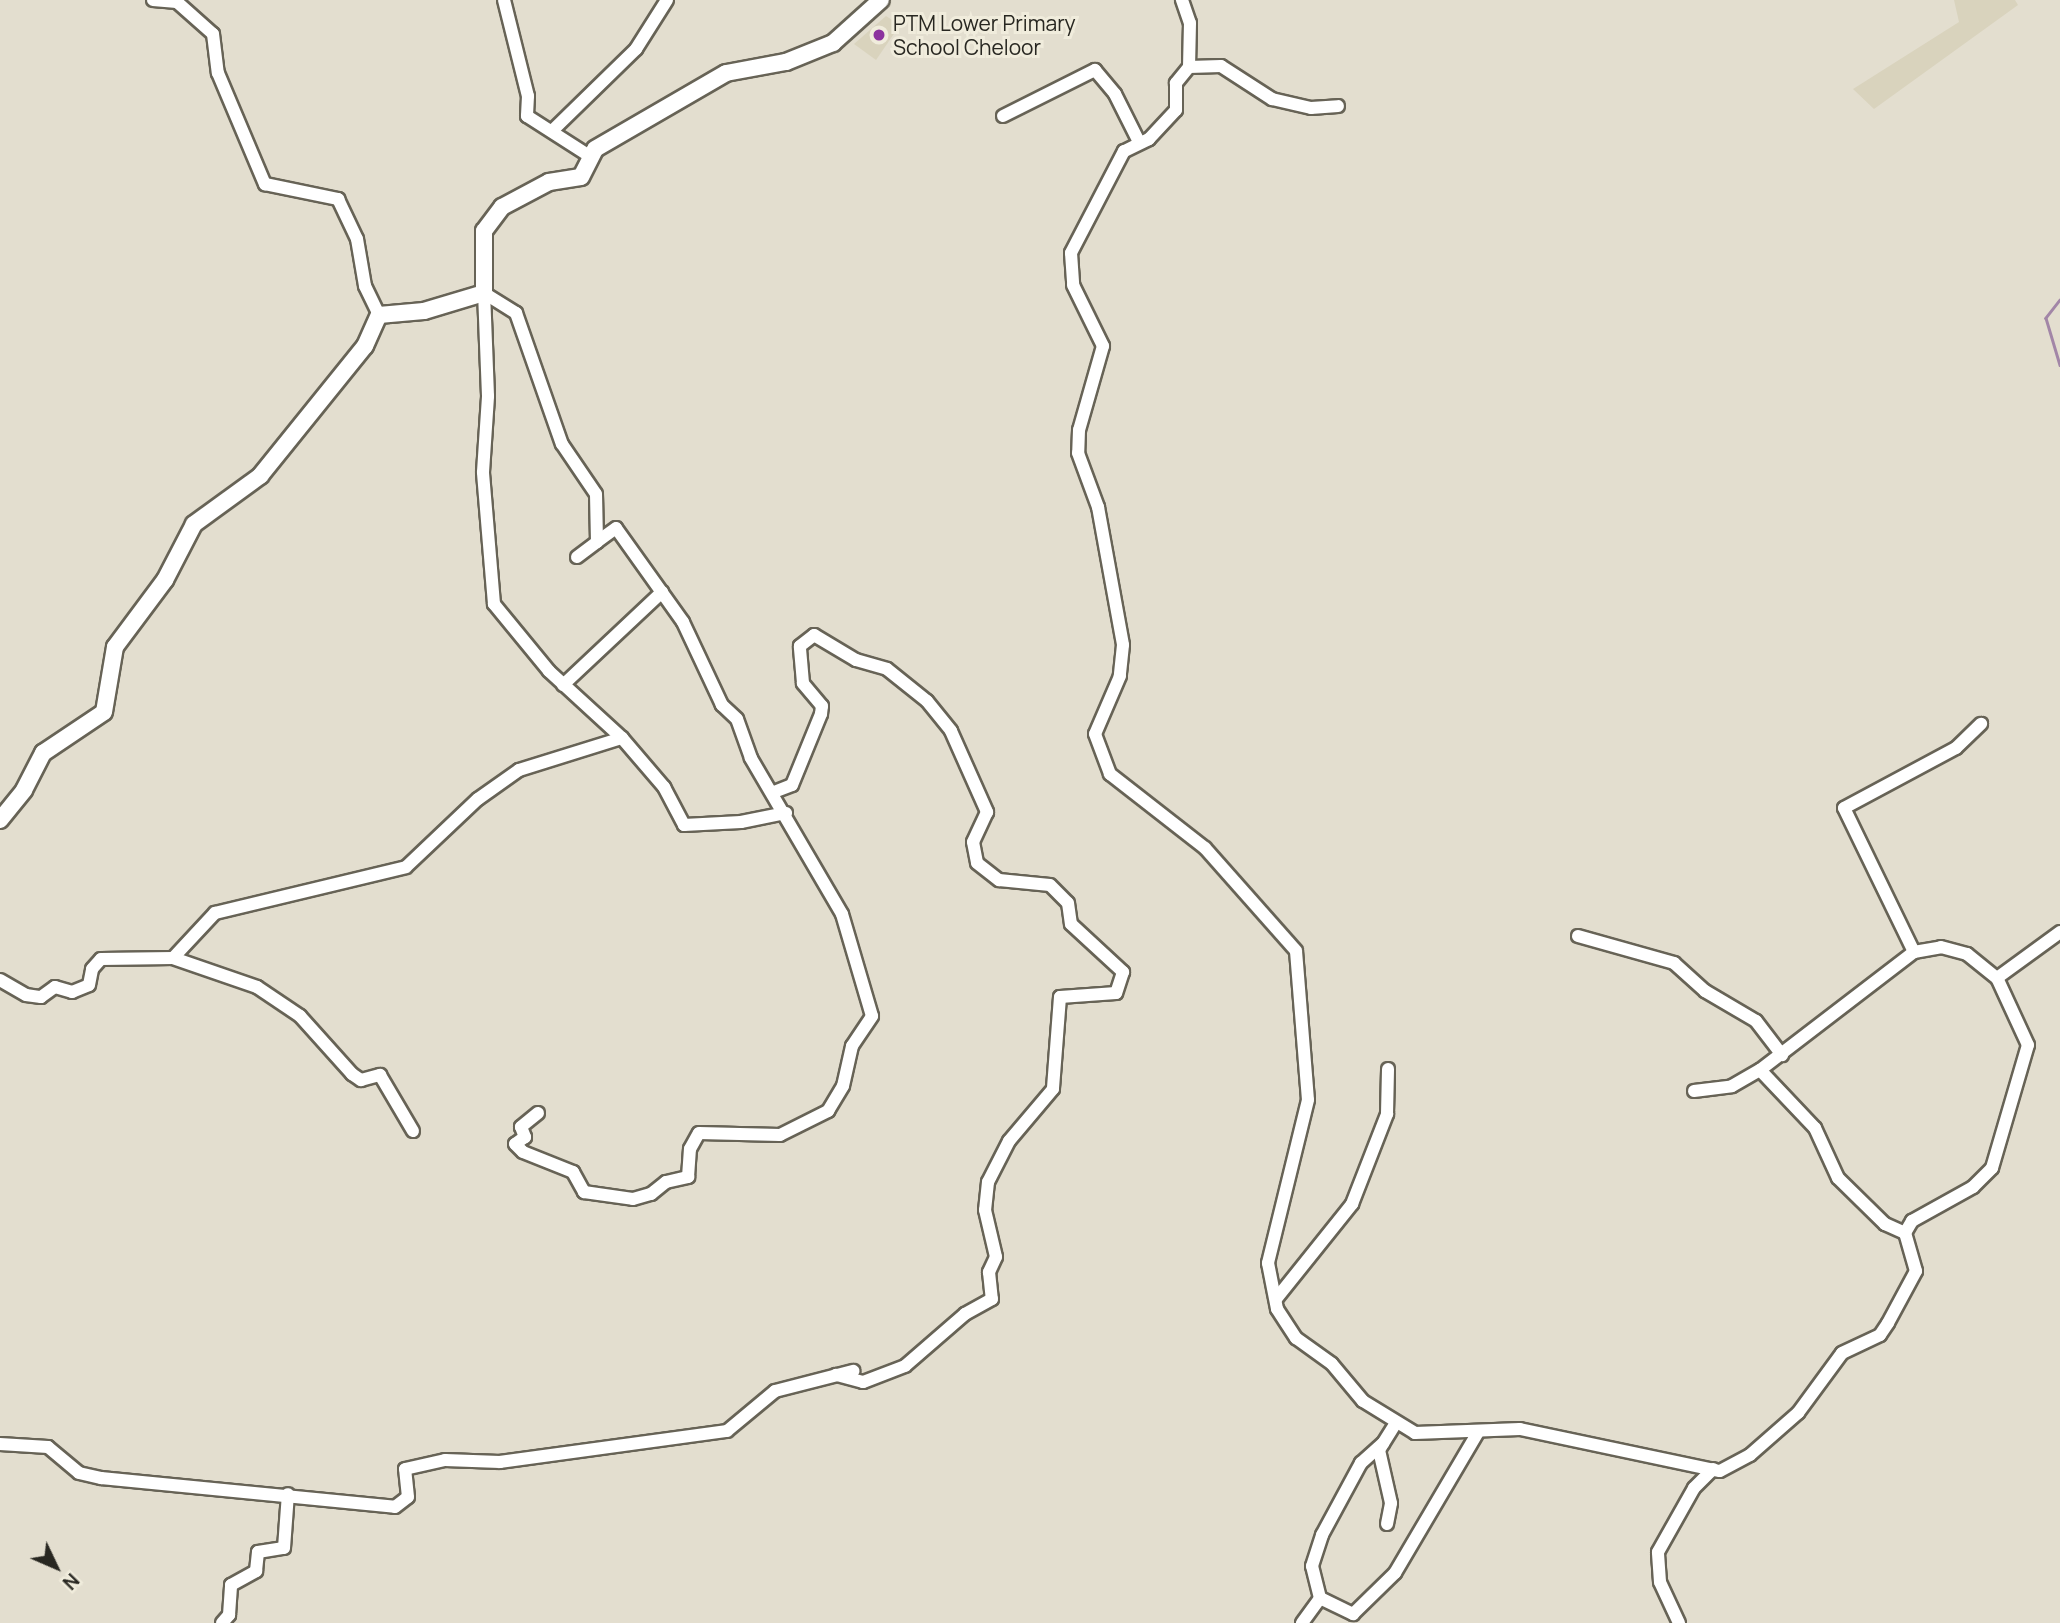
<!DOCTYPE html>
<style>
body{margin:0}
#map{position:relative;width:2060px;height:1623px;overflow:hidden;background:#e3decf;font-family:Manrope,sans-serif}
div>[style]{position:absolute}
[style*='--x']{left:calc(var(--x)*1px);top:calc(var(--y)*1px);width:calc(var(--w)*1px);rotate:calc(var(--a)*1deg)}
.built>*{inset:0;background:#d9d3bd}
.stream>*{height:2.5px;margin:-1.25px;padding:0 1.25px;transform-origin:1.25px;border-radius:1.25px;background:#a286a7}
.roads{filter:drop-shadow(2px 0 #676356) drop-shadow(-2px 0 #676356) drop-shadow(0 2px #676356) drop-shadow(0 -2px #676356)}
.minor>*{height:12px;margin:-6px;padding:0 6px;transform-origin:6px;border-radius:6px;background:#fff}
.major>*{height:16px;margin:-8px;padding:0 8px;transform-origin:8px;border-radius:8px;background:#fff}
.dots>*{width:19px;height:19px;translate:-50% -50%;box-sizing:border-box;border:4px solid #f0ecdc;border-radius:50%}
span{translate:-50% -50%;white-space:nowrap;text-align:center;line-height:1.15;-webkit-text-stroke:6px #f0ecdc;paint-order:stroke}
.poi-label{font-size:21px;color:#282721}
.left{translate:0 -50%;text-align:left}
.north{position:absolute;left:21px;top:1532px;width:70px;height:70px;-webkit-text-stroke:5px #f0ecdc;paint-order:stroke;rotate:134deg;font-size:19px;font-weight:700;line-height:28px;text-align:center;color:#282721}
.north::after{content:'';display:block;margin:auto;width:24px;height:32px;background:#282721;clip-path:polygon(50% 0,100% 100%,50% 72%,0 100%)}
</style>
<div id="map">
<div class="built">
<div style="clip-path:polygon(1954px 0,2015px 0,2018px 5px,1874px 109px,1853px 89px,1959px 22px)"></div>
<div style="clip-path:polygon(886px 16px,900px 25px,876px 60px,854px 44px)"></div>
</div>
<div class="stream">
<div style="--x:2060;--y:300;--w:23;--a:128"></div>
<div style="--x:2046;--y:318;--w:49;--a:73.4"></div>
</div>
<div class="roads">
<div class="minor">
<div style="--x:153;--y:0;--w:24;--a:5"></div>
<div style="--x:177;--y:2;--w:48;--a:41.6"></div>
<div style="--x:213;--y:34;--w:39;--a:83"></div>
<div style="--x:218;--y:73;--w:121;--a:67.1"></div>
<div style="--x:265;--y:184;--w:75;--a:11.6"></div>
<div style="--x:338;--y:199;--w:44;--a:64.6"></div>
<div style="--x:357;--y:239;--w:48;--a:80.3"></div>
<div style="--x:365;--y:286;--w:32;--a:64"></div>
<div style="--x:504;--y:0;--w:99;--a:76"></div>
<div style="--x:528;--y:96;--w:20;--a:93"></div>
<div style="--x:527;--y:116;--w:76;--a:32.6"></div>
<div style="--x:1182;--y:0;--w:24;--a:71"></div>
<div style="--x:1190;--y:23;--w:44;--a:91.3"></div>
<div style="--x:1189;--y:67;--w:21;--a:129"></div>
<div style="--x:1176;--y:83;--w:27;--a:90"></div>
<div style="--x:1176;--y:110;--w:40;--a:133"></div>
<div style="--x:1149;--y:139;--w:28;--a:154"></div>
<div style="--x:1124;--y:151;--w:115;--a:117.5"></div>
<div style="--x:1071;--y:253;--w:32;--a:86"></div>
<div style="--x:1073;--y:285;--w:68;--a:63.8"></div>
<div style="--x:1103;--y:346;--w:87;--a:105.9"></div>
<div style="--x:1079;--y:430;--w:23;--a:92"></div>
<div style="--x:1078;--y:453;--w:58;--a:69.7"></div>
<div style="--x:1098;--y:507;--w:140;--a:79.7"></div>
<div style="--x:1123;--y:645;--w:31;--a:96"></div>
<div style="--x:1120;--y:676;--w:63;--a:113.3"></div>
<div style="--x:1095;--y:734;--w:43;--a:69.4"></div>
<div style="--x:1110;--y:774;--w:120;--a:37.9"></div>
<div style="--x:1205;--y:848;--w:137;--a:48.5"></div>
<div style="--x:1296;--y:951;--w:149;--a:85.4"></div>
<div style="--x:1308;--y:1100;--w:168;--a:103.8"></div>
<div style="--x:1268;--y:1263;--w:47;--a:78.9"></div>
<div style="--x:1277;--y:1309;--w:35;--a:57"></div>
<div style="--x:1296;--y:1338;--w:44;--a:35.8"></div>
<div style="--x:1332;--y:1364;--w:48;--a:50"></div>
<div style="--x:1363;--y:1401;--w:61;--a:31.6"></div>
<div style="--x:1415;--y:1433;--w:105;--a:-2.2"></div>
<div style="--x:1520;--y:1429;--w:204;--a:11.9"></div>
<div style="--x:1720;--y:1471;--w:34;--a:-28"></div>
<div style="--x:1750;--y:1455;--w:64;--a:-41.2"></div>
<div style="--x:1798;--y:1413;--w:74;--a:-53.7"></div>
<div style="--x:1842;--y:1353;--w:42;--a:-25.3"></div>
<div style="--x:1880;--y:1335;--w:14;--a:-56"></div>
<div style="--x:1888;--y:1323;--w:59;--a:-61.7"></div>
<div style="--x:1916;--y:1271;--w:40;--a:-106"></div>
<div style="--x:1905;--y:1233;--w:14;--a:-60"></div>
<div style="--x:1912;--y:1221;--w:70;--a:-29.1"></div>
<div style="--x:1973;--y:1187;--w:27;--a:-45"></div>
<div style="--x:1992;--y:1168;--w:128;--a:-73.7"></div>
<div style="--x:2028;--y:1045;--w:74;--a:-114.8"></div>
<div style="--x:1997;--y:978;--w:78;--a:-36.1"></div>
<div style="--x:1189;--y:67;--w:32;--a:-2"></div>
<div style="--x:1221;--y:66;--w:61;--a:32.9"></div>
<div style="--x:1272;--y:99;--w:40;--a:13"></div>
<div style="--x:1311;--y:108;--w:27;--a:-4"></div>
<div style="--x:1003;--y:116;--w:103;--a:-26.6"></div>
<div style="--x:1095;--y:70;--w:31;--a:50"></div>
<div style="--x:1115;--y:94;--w:54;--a:63.4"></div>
<div style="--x:554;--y:129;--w:115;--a:-44.3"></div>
<div style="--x:636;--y:49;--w:58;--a:-57.7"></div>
<div style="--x:563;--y:685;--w:136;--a:-43.2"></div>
<div style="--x:622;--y:738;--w:65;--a:49.4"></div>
<div style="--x:664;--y:787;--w:43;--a:62.2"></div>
<div style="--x:684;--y:825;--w:57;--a:-3"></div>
<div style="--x:741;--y:822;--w:46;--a:-11.3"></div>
<div style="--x:774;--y:792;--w:19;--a:-21"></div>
<div style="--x:792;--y:785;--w:77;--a:-67.8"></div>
<div style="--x:821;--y:714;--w:8;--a:-83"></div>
<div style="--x:822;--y:706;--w:30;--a:-130"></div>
<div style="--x:803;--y:683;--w:37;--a:-95"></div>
<div style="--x:800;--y:646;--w:18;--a:-38"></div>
<div style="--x:814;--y:635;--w:49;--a:30.8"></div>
<div style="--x:856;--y:660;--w:32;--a:16"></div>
<div style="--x:887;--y:669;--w:51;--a:38.7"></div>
<div style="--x:927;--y:701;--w:38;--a:51"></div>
<div style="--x:951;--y:731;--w:89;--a:66"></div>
<div style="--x:987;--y:812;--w:33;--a:115"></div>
<div style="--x:973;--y:842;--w:21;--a:79"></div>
<div style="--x:977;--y:863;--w:28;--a:38"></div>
<div style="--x:999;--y:880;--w:51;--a:5.6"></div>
<div style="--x:1050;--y:885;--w:25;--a:45"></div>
<div style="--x:1068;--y:903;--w:21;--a:82"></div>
<div style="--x:1071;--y:924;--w:71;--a:42.7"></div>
<div style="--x:1123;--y:972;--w:22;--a:108"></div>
<div style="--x:1116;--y:993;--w:56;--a:175.9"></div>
<div style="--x:1060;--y:997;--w:92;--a:94.4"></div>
<div style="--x:1053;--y:1089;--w:68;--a:130.2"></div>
<div style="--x:1009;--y:1141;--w:46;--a:117.1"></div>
<div style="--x:988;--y:1182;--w:28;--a:96"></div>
<div style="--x:985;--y:1210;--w:48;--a:76.8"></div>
<div style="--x:996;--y:1257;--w:17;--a:115"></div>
<div style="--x:989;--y:1272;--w:27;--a:84"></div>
<div style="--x:992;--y:1299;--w:31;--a:151"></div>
<div style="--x:965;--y:1314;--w:79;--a:139.1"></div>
<div style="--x:905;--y:1366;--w:45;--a:159.1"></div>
<div style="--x:863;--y:1382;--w:28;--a:-165"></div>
<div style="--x:1578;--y:936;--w:100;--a:15.7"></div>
<div style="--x:1674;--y:963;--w:42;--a:42.1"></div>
<div style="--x:1705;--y:991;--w:59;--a:30.5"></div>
<div style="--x:1756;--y:1021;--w:43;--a:52.6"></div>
<div style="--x:1914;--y:952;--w:160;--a:-115.9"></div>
<div style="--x:1844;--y:808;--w:127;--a:-28.2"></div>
<div style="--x:1956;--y:748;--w:35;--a:-44"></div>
<div style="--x:173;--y:958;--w:89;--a:19"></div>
<div style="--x:257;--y:987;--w:52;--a:34"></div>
<div style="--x:300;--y:1016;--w:78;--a:48.1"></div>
<div style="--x:352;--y:1074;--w:11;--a:34"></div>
<div style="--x:361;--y:1080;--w:20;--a:-15"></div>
<div style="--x:380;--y:1075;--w:65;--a:59.5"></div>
<div style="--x:0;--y:980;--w:30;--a:30"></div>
<div style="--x:26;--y:995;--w:15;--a:8"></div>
<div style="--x:41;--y:997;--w:17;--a:-36"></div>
<div style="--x:55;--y:987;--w:18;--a:16"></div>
<div style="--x:72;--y:992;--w:18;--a:-22"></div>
<div style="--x:89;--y:985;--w:16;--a:-79"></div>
<div style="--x:92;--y:969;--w:13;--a:-48"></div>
<div style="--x:101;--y:959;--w:72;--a:-0.8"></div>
<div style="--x:173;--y:958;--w:62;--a:-47"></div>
<div style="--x:215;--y:913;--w:196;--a:-13.5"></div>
<div style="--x:406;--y:867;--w:99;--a:-43.4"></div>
<div style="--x:478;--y:799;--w:50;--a:-35.3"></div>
<div style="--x:519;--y:770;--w:108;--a:-17.3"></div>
<div style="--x:622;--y:738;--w:99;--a:-137.5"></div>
<div style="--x:549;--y:671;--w:87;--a:-129.4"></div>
<div style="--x:494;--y:604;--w:132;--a:-94.8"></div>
<div style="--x:483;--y:472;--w:76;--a:-86.2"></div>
<div style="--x:488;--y:396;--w:103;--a:-92.2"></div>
<div style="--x:484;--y:293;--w:38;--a:32"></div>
<div style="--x:516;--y:313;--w:139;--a:70.7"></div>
<div style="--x:562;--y:444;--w:60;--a:55.8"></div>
<div style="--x:596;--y:494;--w:48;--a:88.8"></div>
<div style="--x:597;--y:542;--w:25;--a:143"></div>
<div style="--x:1760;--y:1070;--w:80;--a:46.5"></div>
<div style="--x:1815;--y:1128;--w:55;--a:65.3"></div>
<div style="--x:1838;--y:1178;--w:66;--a:44.4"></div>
<div style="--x:1885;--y:1224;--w:22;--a:24"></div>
<div style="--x:1694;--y:1091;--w:38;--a:-7"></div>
<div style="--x:1732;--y:1086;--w:32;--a:-30"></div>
<div style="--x:1760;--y:1070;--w:194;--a:-37.5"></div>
<div style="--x:1914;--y:952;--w:27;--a:-10"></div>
<div style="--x:1941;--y:947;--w:27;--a:15"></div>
<div style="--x:1967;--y:954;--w:38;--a:39"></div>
<div style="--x:538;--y:1113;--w:22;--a:141"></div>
<div style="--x:521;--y:1127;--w:11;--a:68"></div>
<div style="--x:525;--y:1137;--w:12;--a:145"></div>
<div style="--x:515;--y:1144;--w:11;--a:45"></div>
<div style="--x:523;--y:1152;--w:54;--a:21.8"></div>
<div style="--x:573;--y:1172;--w:23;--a:61"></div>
<div style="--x:584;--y:1192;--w:49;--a:8.1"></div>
<div style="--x:633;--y:1199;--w:19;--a:-16"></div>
<div style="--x:651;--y:1194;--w:19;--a:-39"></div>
<div style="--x:666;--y:1182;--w:23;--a:-13"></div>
<div style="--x:688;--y:1177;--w:28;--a:-86"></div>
<div style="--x:690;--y:1149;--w:18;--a:-61"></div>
<div style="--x:699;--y:1133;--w:81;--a:1.4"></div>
<div style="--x:780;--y:1135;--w:54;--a:-26.6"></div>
<div style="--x:828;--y:1111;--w:29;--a:-59"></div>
<div style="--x:843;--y:1086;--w:41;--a:-77.3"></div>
<div style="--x:852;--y:1046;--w:36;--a:-56"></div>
<div style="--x:872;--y:1016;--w:106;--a:-106.4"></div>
<div style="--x:842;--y:914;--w:181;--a:-120.3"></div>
<div style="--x:751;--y:758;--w:41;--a:-109.7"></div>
<div style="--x:737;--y:719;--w:21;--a:-137"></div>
<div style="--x:722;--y:705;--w:92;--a:-115.2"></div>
<div style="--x:683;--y:622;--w:115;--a:-125.5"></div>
<div style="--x:616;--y:528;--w:24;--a:144"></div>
<div style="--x:1276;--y:1299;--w:122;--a:-51.3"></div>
<div style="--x:1352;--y:1204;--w:97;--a:-68.7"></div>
<div style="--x:1387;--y:1114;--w:45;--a:-88.7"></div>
<div style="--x:0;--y:1444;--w:48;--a:3.6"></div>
<div style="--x:48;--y:1447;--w:40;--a:40"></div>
<div style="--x:79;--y:1473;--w:23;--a:13"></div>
<div style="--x:101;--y:1478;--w:295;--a:5.6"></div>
<div style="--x:395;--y:1507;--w:16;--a:-38"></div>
<div style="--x:408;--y:1497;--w:28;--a:-96"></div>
<div style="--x:405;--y:1469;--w:41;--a:-12.7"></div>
<div style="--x:445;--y:1460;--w:55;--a:2.1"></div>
<div style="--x:500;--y:1462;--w:229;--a:-7.8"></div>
<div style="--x:727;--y:1431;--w:62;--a:-39.8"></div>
<div style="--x:775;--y:1391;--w:81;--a:-14.4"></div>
<div style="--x:1387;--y:1524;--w:21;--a:-79"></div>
<div style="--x:1391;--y:1503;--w:54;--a:-102.8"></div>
<div style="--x:1379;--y:1450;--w:32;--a:-58"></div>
<div style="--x:1320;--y:1598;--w:33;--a:-104"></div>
<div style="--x:1312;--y:1566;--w:33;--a:-72"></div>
<div style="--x:1322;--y:1535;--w:82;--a:-61.6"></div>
<div style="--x:1361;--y:1463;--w:30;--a:-42"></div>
<div style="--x:222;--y:1623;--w:11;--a:-49"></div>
<div style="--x:229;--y:1615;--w:30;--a:-86"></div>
<div style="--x:231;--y:1585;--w:29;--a:-29"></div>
<div style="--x:256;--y:1571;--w:19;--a:-84"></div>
<div style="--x:258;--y:1552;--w:26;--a:-9"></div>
<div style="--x:284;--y:1548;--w:54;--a:-85.8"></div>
<div style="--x:1302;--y:1623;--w:31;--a:-54"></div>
<div style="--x:1320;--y:1598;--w:37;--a:26"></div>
<div style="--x:1353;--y:1614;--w:59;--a:-44.3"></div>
<div style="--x:1395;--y:1573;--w:164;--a:-59.5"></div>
<div style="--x:1679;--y:1623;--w:45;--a:-114.9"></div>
<div style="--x:1660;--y:1582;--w:30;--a:-94"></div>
<div style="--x:1658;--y:1552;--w:73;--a:-60.6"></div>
<div style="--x:1694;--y:1488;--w:27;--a:-45"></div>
</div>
<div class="major">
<div style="--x:0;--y:820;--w:38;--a:-51"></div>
<div style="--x:24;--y:790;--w:42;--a:-62.8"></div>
<div style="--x:43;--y:753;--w:73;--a:-33.9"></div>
<div style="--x:104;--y:712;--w:66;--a:-80.4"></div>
<div style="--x:115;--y:647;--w:84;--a:-53.3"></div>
<div style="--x:165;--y:580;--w:63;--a:-62.6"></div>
<div style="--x:194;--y:524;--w:82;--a:-36"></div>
<div style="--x:260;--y:476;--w:167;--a:-51.1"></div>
<div style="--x:365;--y:346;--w:34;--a:-66"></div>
<div style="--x:379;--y:315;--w:45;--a:-5.1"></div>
<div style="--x:424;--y:311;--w:63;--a:-16.7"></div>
<div style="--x:484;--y:293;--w:62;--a:-90"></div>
<div style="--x:484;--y:231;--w:30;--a:-53"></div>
<div style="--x:502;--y:207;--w:53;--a:-28"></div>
<div style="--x:549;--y:182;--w:32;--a:-9"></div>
<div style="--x:581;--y:177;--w:31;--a:-63"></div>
<div style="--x:595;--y:149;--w:151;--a:-30.1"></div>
<div style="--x:726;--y:73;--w:61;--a:-10.4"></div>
<div style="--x:786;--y:62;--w:51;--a:-22"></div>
<div style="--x:833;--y:43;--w:64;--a:-41.9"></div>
</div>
</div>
<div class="dots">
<div style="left:879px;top:35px;background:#8c339e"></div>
</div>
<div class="poi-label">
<span class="left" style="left:893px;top:35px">PTM Lower Primary<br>School Cheloor</span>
</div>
<div class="north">N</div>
</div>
